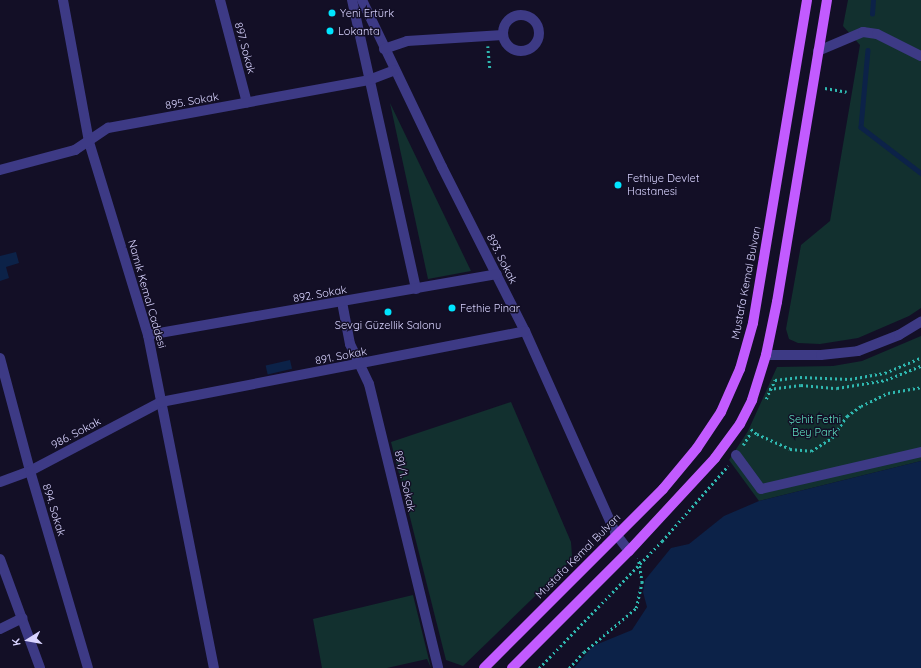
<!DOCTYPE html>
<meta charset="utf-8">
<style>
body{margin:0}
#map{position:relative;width:921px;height:668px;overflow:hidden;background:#130f26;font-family:Quicksand,sans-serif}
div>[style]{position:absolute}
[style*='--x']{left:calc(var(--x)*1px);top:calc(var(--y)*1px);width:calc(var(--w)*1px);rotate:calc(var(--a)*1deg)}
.green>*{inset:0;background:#12302f}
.water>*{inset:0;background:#0c2248;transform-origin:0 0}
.stream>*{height:4.5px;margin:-2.25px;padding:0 2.25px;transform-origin:2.25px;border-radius:2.25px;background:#0c2248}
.path>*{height:2.5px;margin-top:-1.25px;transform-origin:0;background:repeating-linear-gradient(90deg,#2fb8b0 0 2px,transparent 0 5px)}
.minor>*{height:10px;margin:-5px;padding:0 5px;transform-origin:5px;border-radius:5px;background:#3d3a85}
.minor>.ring{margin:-5px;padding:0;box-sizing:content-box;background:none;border:10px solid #3d3a85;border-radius:50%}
.major>*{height:10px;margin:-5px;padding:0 5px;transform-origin:5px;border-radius:5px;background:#c25bff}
.dots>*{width:11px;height:11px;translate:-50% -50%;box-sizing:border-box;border:2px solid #130f26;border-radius:50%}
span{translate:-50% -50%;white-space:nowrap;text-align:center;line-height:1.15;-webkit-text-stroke:3px #130f26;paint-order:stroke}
.poi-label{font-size:11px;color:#d9d4ff}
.left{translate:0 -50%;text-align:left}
.street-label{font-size:11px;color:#d9d4ff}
.park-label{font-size:11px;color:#5fe0c0}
.north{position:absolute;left:8px;top:620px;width:40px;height:40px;-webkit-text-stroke:3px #130f26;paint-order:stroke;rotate:259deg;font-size:11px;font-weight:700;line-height:16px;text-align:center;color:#d9d4ff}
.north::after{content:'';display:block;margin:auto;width:14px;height:18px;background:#d9d4ff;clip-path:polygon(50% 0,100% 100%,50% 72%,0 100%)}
</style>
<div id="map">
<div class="green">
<div style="clip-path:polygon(848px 0,921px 0,921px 308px,909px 316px,858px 338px,820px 344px,798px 343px,789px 339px,786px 329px,801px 245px,830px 221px,860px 45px,843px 26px)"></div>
<div style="clip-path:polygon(390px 103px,471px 271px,428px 279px)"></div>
<div style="clip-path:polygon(921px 336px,921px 461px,759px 501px,729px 460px,748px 431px,777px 367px,833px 366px,862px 361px)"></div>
<div style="clip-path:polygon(511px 402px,571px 542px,572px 556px,565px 567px,463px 666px,446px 660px,391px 442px)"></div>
<div style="clip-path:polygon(413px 595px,431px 668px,427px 659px,387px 668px,322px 668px,313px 619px)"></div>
</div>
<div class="water">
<div style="clip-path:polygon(16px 252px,19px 263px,6px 267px,9px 278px,0 281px,0 256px)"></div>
<div style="left:290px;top:360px;width:9px;height:25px;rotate:77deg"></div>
<div style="clip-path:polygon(921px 461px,921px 668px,574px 668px,593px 646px,632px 630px,647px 607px,643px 592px,645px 580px,671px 548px,689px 544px,724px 516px,759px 501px)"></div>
</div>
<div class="stream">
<div style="--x:872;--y:14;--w:14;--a:-86"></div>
<div style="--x:868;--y:50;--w:77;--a:95.2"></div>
<div style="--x:861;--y:127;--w:76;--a:37.5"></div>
</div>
<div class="path">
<div style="--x:488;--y:46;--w:24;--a:85"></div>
<div style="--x:825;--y:88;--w:22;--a:10"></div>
<div style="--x:769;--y:389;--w:32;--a:-7"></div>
<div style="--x:801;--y:385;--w:36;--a:5"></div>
<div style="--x:837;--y:388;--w:50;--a:-9.3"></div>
<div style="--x:886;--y:380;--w:38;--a:-22"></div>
<div style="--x:766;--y:399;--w:21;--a:-65"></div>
<div style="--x:775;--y:380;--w:25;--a:-7"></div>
<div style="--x:800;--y:377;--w:50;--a:2.3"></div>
<div style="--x:850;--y:379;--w:36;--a:-10"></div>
<div style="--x:885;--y:373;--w:39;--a:-23"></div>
<div style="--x:751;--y:429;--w:8;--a:40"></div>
<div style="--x:757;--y:434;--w:36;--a:24"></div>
<div style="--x:790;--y:449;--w:21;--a:5"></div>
<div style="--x:811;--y:451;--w:25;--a:-32"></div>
<div style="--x:832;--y:438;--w:27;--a:-56"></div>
<div style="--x:847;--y:416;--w:17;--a:-36"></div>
<div style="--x:861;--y:406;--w:30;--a:-26"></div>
<div style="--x:888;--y:393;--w:34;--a:-10"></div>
<div style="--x:743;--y:445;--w:15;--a:-58"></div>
<div style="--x:539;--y:668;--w:177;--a:-45.9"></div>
<div style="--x:662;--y:541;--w:100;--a:-48.7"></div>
<div style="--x:569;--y:668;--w:22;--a:-47"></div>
<div style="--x:584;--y:652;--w:68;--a:-40.2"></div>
<div style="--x:636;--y:608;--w:26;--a:-77"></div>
<div style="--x:642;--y:583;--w:25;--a:-99"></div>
</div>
<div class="minor">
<div style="--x:63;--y:0;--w:144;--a:79.6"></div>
<div style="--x:89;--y:142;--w:202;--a:73"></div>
<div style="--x:148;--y:335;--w:339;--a:78.8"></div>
<div style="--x:220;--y:0;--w:106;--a:75.3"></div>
<div style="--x:352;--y:0;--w:296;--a:77.5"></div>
<div style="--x:362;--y:0;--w:185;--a:64.4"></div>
<div style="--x:442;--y:167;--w:184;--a:63.2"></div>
<div style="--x:525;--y:331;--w:222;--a:65.9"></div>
<div style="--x:616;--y:534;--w:21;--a:53"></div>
<div class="ring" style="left:503px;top:15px;width:26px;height:26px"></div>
<div style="--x:384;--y:49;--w:24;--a:-19"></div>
<div style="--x:407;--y:41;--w:96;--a:-3.6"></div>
<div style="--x:818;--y:51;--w:49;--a:-22.9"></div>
<div style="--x:863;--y:32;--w:14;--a:8"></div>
<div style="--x:877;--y:34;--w:49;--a:26.6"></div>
<div style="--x:0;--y:170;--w:78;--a:-14.9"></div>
<div style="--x:75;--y:150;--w:40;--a:-34"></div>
<div style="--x:108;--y:128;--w:265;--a:-10.4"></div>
<div style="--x:369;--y:80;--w:28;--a:-21"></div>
<div style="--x:342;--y:302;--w:43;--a:79.2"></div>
<div style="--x:350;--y:344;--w:44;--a:64.6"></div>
<div style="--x:369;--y:384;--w:292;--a:76.3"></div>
<div style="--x:148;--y:335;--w:354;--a:-9.9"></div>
<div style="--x:766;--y:355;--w:55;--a:0"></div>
<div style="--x:821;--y:355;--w:37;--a:-6"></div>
<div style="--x:858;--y:351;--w:44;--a:-21.3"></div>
<div style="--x:899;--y:335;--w:26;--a:-31"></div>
<div style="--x:0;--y:358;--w:117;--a:75.1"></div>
<div style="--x:30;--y:471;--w:205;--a:73.6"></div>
<div style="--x:736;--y:455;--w:42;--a:53.7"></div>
<div style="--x:761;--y:489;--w:164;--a:-13"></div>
<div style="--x:0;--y:482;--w:32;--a:-20"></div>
<div style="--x:30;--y:471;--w:148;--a:-27.8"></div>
<div style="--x:161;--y:402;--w:371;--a:-11"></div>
<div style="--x:0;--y:559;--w:116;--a:69.8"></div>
<div style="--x:0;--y:629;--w:25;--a:-26"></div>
</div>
<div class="major">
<div style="--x:484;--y:668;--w:253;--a:-45"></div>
<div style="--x:663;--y:489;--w:53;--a:-50.3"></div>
<div style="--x:697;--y:448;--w:43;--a:-56.3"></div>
<div style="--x:721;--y:412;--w:47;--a:-66.2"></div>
<div style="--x:740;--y:369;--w:48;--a:-74.2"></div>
<div style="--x:753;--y:323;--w:327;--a:-80.5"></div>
<div style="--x:512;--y:668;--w:165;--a:-45"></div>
<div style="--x:629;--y:551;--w:127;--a:-47.2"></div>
<div style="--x:715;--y:458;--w:42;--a:-53.7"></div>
<div style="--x:740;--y:424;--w:27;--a:-63"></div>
<div style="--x:752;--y:400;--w:47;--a:-72.7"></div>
<div style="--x:766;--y:355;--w:54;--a:-78.3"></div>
<div style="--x:777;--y:302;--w:306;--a:-80.6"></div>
</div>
<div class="dots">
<div style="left:332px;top:13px;background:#00e5ff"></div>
<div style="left:330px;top:31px;background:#00e5ff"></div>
<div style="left:618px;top:185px;background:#00e5ff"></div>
<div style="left:452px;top:308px;background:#00e5ff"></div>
<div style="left:388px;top:312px;background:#00e5ff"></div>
</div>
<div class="poi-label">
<span class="left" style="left:340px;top:13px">Yeni Ertürk</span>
<span class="left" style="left:338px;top:31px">Lokanta</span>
<span class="left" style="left:627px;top:185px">Fethiye Devlet<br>Hastanesi</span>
<span class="left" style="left:460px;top:308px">Fethie Pinar</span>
<span style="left:388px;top:325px">Sevgi Güzellik Salonu</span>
</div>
<div class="street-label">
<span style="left:245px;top:48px;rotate:75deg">897. Sokak</span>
<span style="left:192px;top:101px;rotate:-10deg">895. Sokak</span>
<span style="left:502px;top:259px;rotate:63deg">893. Sokak</span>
<span style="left:746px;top:283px;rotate:-79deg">Mustafa Kemal Bulvarı</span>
<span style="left:147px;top:294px;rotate:74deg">Namık Kemal Caddesi</span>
<span style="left:320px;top:294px;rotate:-10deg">892. Sokak</span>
<span style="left:341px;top:356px;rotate:-11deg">891. Sokak</span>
<span style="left:76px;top:433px;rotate:-28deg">986. Sokak</span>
<span style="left:405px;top:481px;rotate:77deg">891/1. Sokak</span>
<span style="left:54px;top:510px;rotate:73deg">894. Sokak</span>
<span style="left:578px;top:556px;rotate:-45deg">Mustafa Kemal Bulvarı</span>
</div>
<div class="park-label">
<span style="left:815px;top:426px">Şehit Fethi<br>Bey Park</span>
</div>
<div class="north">K</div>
</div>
